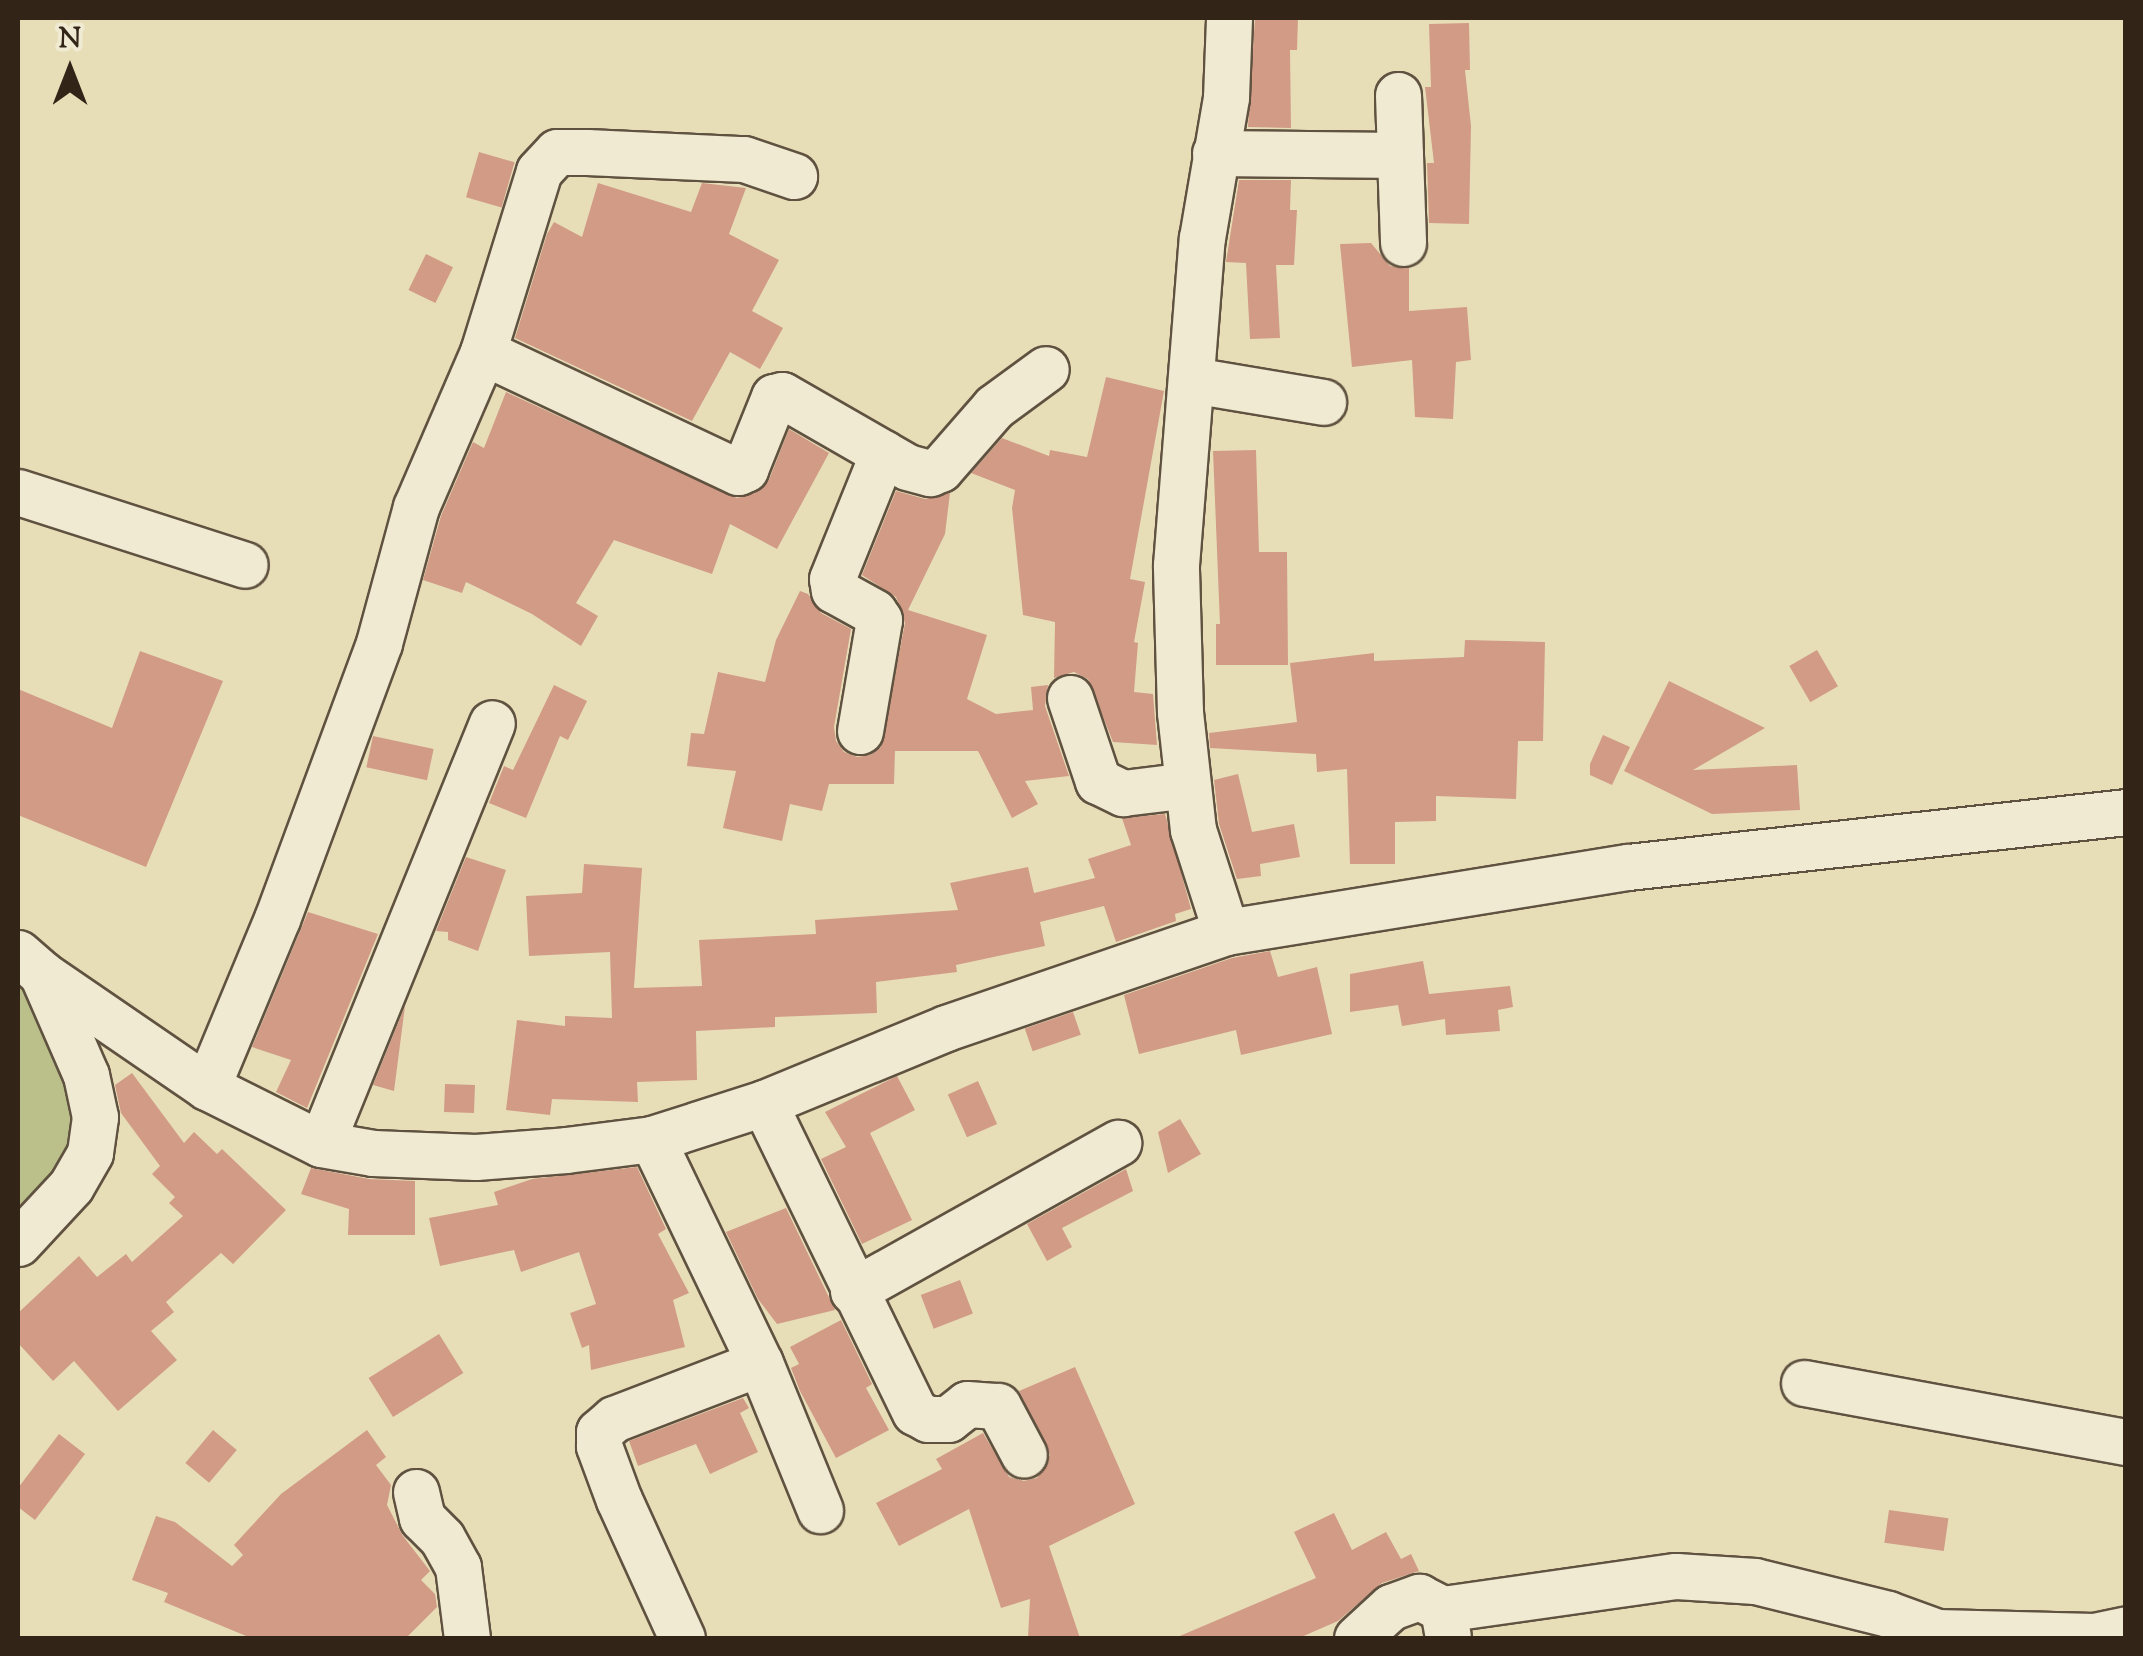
<!DOCTYPE html>
<style>
body{margin:0}
#map{position:relative;width:2143px;height:1656px;overflow:hidden;background:#e7deb8;font-family:"Sorts Mill Goudy",serif}
div>[style]{position:absolute}
[style*='--x']{left:calc(var(--x)*1px);top:calc(var(--y)*1px);width:calc(var(--w)*1px);rotate:calc(var(--a)*1deg)}
.green>*{inset:0;background:#bbc08b}
.building>*{inset:0;background:#d19b86;transform-origin:0 0}
.roads{filter:drop-shadow(2px 0 #605240) drop-shadow(-2px 0 #605240) drop-shadow(0 2px #605240) drop-shadow(0 -2px #605240)}
.minor>*{height:45px;margin:-22.5px;padding:0 22.5px;transform-origin:22.5px;border-radius:22.5px;background:#efead1}
span{translate:-50% -50%;white-space:nowrap;text-align:center;line-height:1.15;-webkit-text-stroke:8px #efead1;paint-order:stroke}
.frame{position:absolute;inset:0;border:20px solid #332418;pointer-events:none}
.north{position:absolute;left:20px;top:20px;width:100px;height:100px;-webkit-text-stroke:8px #efead1;paint-order:stroke;rotate:0deg;font-size:28px;font-weight:700;line-height:40px;text-align:center;color:#332418}
.north::after{content:'';display:block;margin:auto;width:35px;height:45px;background:#332418;clip-path:polygon(50% 0,100% 100%,50% 72%,0 100%)}
</style>
<div id="map">
<div class="green">
<div style="clip-path:polygon(18px 962px,84px 1114px,69px 1165px,18px 1212px)"></div>
</div>
<div class="building">
<div style="clip-path:polygon(1255px 18px,1298px 18px,1297px 50px,1290px 50px,1291px 128px,1248px 127px)"></div>
<div style="clip-path:polygon(1469px 23px,1470px 70px,1465px 70px,1471px 126px,1469px 224px,1429px 223px,1427px 163px,1434px 163px,1425px 87px,1431px 87px,1429px 24px)"></div>
<div style="left:479px;top:152px;width:37px;height:47px;rotate:16deg"></div>
<div style="clip-path:polygon(1239px 180px,1291px 180px,1290px 210px,1297px 210px,1294px 265px,1276px 265px,1280px 338px,1250px 339px,1246px 263px,1226px 262px)"></div>
<div style="clip-path:polygon(598px 183px,691px 212px,702px 183px,746px 188px,729px 234px,779px 260px,752px 311px,783px 328px,760px 369px,730px 352px,692px 421px,515px 338px,547px 234px,554px 222px,582px 237px)"></div>
<div style="clip-path:polygon(1371px 243px,1390px 266px,1409px 268px,1409px 311px,1467px 307px,1471px 360px,1456px 362px,1453px 419px,1415px 417px,1412px 360px,1352px 367px,1340px 244px)"></div>
<div style="left:426px;top:254px;width:30px;height:40px;rotate:26deg"></div>
<div style="clip-path:polygon(1106px 377px,1164px 391px,1130px 579px,1145px 582px,1134px 642px,1138px 643px,1134px 692px,1153px 694px,1157px 745px,1113px 742px,1088px 679px,1074px 672px,1054px 678px,1055px 622px,1023px 615px,1012px 508px,1015px 490px,971px 473px,1002px 438px,1049px 456px,1050px 450px,1087px 457px)"></div>
<div style="clip-path:polygon(506px 392px,737px 498px,755px 493px,769px 480px,789px 429px,829px 453px,777px 549px,730px 524px,712px 574px,614px 540px,576px 603px,598px 616px,581px 646px,532px 614px,466px 582px,462px 593px,423px 580px,441px 516px,473px 442px,484px 448px)"></div>
<div style="clip-path:polygon(1256px 450px,1259px 552px,1287px 552px,1288px 665px,1216px 665px,1216px 624px,1220px 624px,1213px 451px)"></div>
<div style="clip-path:polygon(896px 491px,925px 499px,950px 493px,945px 534px,908px 610px,987px 635px,967px 699px,996px 714px,1033px 710px,1031px 687px,1048px 685px,1045px 706px,1069px 776px,1025px 781px,1038px 804px,1012px 818px,978px 751px,895px 751px,894px 784px,829px 784px,822px 811px,790px 804px,782px 841px,723px 828px,736px 771px,687px 766px,691px 733px,704px 734px,718px 672px,765px 682px,776px 640px,800px 591px,808px 594px,821px 613px,851px 629px,834px 727px,836px 741px,844px 752px,857px 757px,870px 755px,881px 747px,905px 623px,896px 597px,862px 575px)"></div>
<div style="clip-path:polygon(1465px 640px,1545px 642px,1543px 741px,1518px 741px,1516px 799px,1436px 796px,1436px 821px,1395px 822px,1395px 864px,1350px 864px,1347px 769px,1317px 772px,1316px 754px,1210px 748px,1209px 733px,1297px 722px,1290px 663px,1374px 653px,1374px 661px,1464px 657px)"></div>
<div style="left:1817px;top:650px;width:42px;height:32px;rotate:60deg"></div>
<div style="clip-path:polygon(140px 651px,223px 681px,146px 867px,18px 815px,18px 689px,112px 728px)"></div>
<div style="clip-path:polygon(1669px 681px,1765px 728px,1693px 770px,1797px 765px,1800px 810px,1712px 814px,1624px 771px)"></div>
<div style="clip-path:polygon(554px 685px,587px 701px,568px 740px,560px 736px,526px 818px,489px 803px,504px 766px,513px 770px)"></div>
<div style="clip-path:polygon(1603px 735px,1630px 747px,1612px 785px,1590px 775px,1590px 764px)"></div>
<div style="left:373px;top:736px;width:62px;height:32px;rotate:12deg"></div>
<div style="clip-path:polygon(1238px 774px,1252px 832px,1294px 824px,1300px 857px,1260px 864px,1261px 876px,1237px 879px,1219px 824px,1214px 780px)"></div>
<div style="clip-path:polygon(1165px 814px,1191px 909px,1175px 914px,1176px 921px,1116px 942px,1104px 906px,1040px 922px,1045px 946px,956px 965px,957px 972px,876px 982px,877px 1013px,775px 1017px,775px 1027px,696px 1031px,697px 1080px,637px 1082px,638px 1102px,552px 1099px,550px 1115px,506px 1110px,517px 1020px,565px 1026px,565px 1016px,612px 1018px,610px 952px,529px 956px,526px 896px,582px 893px,584px 864px,642px 868px,634px 988px,702px 986px,699px 940px,816px 934px,815px 920px,958px 910px,950px 883px,1028px 867px,1034px 893px,1095px 878px,1088px 859px,1131px 845px,1122px 818px)"></div>
<div style="clip-path:polygon(466px 857px,506px 870px,478px 951px,448px 940px,448px 932px,436px 931px)"></div>
<div style="clip-path:polygon(308px 912px,378px 934px,307px 1108px,276px 1092px,291px 1060px,252px 1047px)"></div>
<div style="clip-path:polygon(1270px 951px,1278px 977px,1317px 967px,1332px 1034px,1241px 1055px,1236px 1030px,1139px 1054px,1124px 995px,1232px 958px)"></div>
<div style="clip-path:polygon(1423px 961px,1429px 994px,1510px 986px,1513px 1007px,1498px 1010px,1500px 1031px,1446px 1035px,1445px 1019px,1402px 1026px,1398px 1005px,1350px 1012px,1350px 974px)"></div>
<div style="clip-path:polygon(405px 1006px,394px 1091px,373px 1085px)"></div>
<div style="left:1073px;top:1012px;width:24px;height:51px;rotate:71deg"></div>
<div style="clip-path:polygon(132px 1073px,184px 1143px,194px 1132px,217px 1154px,222px 1149px,286px 1210px,233px 1264px,221px 1253px,166px 1302px,174px 1312px,151px 1331px,177px 1360px,118px 1411px,74px 1361px,53px 1381px,18px 1343px,18px 1313px,79px 1256px,97px 1277px,126px 1254px,132px 1262px,183px 1216px,169px 1203px,175px 1197px,152px 1174px,160px 1166px,121px 1113px,115px 1085px)"></div>
<div style="clip-path:polygon(897px 1076px,915px 1110px,870px 1133px,912px 1220px,862px 1244px,821px 1159px,846px 1147px,825px 1112px)"></div>
<div style="left:978px;top:1081px;width:47px;height:33px;rotate:66deg"></div>
<div style="left:445px;top:1084px;width:30px;height:28px;rotate:2deg"></div>
<div style="clip-path:polygon(1180px 1119px,1201px 1154px,1168px 1173px,1158px 1132px)"></div>
<div style="clip-path:polygon(637px 1167px,666px 1229px,658px 1234px,689px 1293px,673px 1300px,685px 1347px,591px 1370px,589px 1345px,582px 1348px,570px 1313px,596px 1304px,579px 1252px,521px 1272px,514px 1250px,440px 1266px,429px 1218px,498px 1205px,494px 1192px,532px 1179px)"></div>
<div style="clip-path:polygon(311px 1168px,369px 1179px,415px 1181px,415px 1235px,348px 1235px,349px 1209px,301px 1194px)"></div>
<div style="clip-path:polygon(1126px 1169px,1133px 1191px,1062px 1228px,1072px 1247px,1047px 1261px,1027px 1224px)"></div>
<div style="clip-path:polygon(786px 1208px,835px 1310px,777px 1324px,758px 1299px,726px 1232px)"></div>
<div style="left:960px;top:1280px;width:36px;height:42px;rotate:69deg"></div>
<div style="clip-path:polygon(841px 1320px,872px 1384px,866px 1388px,889px 1430px,836px 1458px,800px 1391px,791px 1368px,799px 1364px,790px 1347px)"></div>
<div style="left:439px;top:1334px;width:46px;height:83px;rotate:58deg"></div>
<div style="clip-path:polygon(1075px 1367px,1135px 1504px,1049px 1546px,1080px 1638px,1028px 1638px,1030px 1599px,1001px 1608px,969px 1509px,899px 1546px,876px 1503px,942px 1469px,936px 1459px,983px 1433px,1009px 1477px,1024px 1481px,1037px 1478px,1050px 1455px,1019px 1391px)"></div>
<div style="clip-path:polygon(743px 1398px,749px 1408px,740px 1413px,758px 1452px,710px 1474px,696px 1444px,638px 1466px,629px 1441px)"></div>
<div style="left:213px;top:1430px;width:31px;height:43px;rotate:40deg"></div>
<div style="clip-path:polygon(367px 1430px,386px 1457px,376px 1465px,391px 1485px,387px 1505px,403px 1536px,430px 1571px,421px 1580px,435px 1594px,437px 1607px,406px 1638px,251px 1638px,164px 1602px,168px 1593px,132px 1580px,156px 1516px,175px 1522px,232px 1566px,243px 1555px,234px 1545px,281px 1494px)"></div>
<div style="clip-path:polygon(59px 1434px,85px 1454px,35px 1520px,18px 1507px,18px 1488px)"></div>
<div style="left:1889px;top:1510px;width:60px;height:33px;rotate:8deg"></div>
<div style="clip-path:polygon(1334px 1513px,1352px 1550px,1386px 1532px,1401px 1559px,1411px 1554px,1419px 1571px,1382px 1583px,1338px 1621px,1299px 1638px,1175px 1638px,1316px 1578px,1294px 1532px)"></div>
</div>
<div class="roads">
<div class="minor">
<div style="--x:1215;--y:153;--w:185;--a:0.6"></div>
<div style="--x:1400;--y:155;--w:60;--a:-91.9"></div>
<div style="--x:1400;--y:155;--w:88;--a:88"></div>
<div style="--x:483;--y:352;--w:282;--a:25.2"></div>
<div style="--x:738;--y:472;--w:8;--a:-23"></div>
<div style="--x:745;--y:469;--w:78;--a:-68.1"></div>
<div style="--x:774;--y:397;--w:8;--a:-14"></div>
<div style="--x:782;--y:395;--w:144;--a:29.9"></div>
<div style="--x:907;--y:467;--w:24;--a:15"></div>
<div style="--x:930;--y:473;--w:11;--a:-22"></div>
<div style="--x:940;--y:469;--w:82;--a:-48.9"></div>
<div style="--x:994;--y:407;--w:64;--a:-36.2"></div>
<div style="--x:1192;--y:380;--w:133;--a:9.5"></div>
<div style="--x:18;--y:492;--w:238;--a:17.8"></div>
<div style="--x:1070;--y:698;--w:88;--a:71.4"></div>
<div style="--x:1098;--y:781;--w:28;--a:26"></div>
<div style="--x:1123;--y:793;--w:65;--a:-7"></div>
<div style="--x:860;--y:731;--w:113;--a:-80.3"></div>
<div style="--x:879;--y:620;--w:9;--a:-122"></div>
<div style="--x:874;--y:612;--w:46;--a:-151.2"></div>
<div style="--x:834;--y:590;--w:11;--a:-100"></div>
<div style="--x:832;--y:579;--w:136;--a:-68"></div>
<div style="--x:1226;--y:932;--w:107;--a:-107.9"></div>
<div style="--x:1193;--y:830;--w:119;--a:-96.3"></div>
<div style="--x:1180;--y:712;--w:147;--a:-91.6"></div>
<div style="--x:1176;--y:565;--w:328;--a:-85.5"></div>
<div style="--x:1202;--y:238;--w:143;--a:-80.3"></div>
<div style="--x:1226;--y:97;--w:79;--a:-87.8"></div>
<div style="--x:18;--y:953;--w:32;--a:41"></div>
<div style="--x:42;--y:974;--w:110;--a:66.5"></div>
<div style="--x:86;--y:1075;--w:43;--a:77.9"></div>
<div style="--x:95;--y:1117;--w:36;--a:98"></div>
<div style="--x:90;--y:1153;--w:38;--a:120"></div>
<div style="--x:71;--y:1186;--w:78;--a:132.9"></div>
<div style="--x:42;--y:974;--w:200;--a:34.4"></div>
<div style="--x:207;--y:1087;--w:127;--a:26.6"></div>
<div style="--x:321;--y:1144;--w:53;--a:9.8"></div>
<div style="--x:373;--y:1153;--w:103;--a:2.2"></div>
<div style="--x:476;--y:1157;--w:90;--a:-4.4"></div>
<div style="--x:566;--y:1150;--w:87;--a:-7.3"></div>
<div style="--x:652;--y:1139;--w:118;--a:-17.8"></div>
<div style="--x:764;--y:1103;--w:197;--a:-22.4"></div>
<div style="--x:946;--y:1028;--w:296;--a:-18.9"></div>
<div style="--x:1226;--y:932;--w:407;--a:-9.2"></div>
<div style="--x:1628;--y:867;--w:501;--a:-6.3"></div>
<div style="--x:207;--y:1087;--w:182;--a:-67.4"></div>
<div style="--x:277;--y:919;--w:294;--a:-69.7"></div>
<div style="--x:379;--y:643;--w:141;--a:-74.8"></div>
<div style="--x:416;--y:507;--w:169;--a:-66.6"></div>
<div style="--x:483;--y:352;--w:189;--a:-72.8"></div>
<div style="--x:539;--y:171;--w:26;--a:-47"></div>
<div style="--x:557;--y:152;--w:30;--a:0"></div>
<div style="--x:587;--y:152;--w:157;--a:2.6"></div>
<div style="--x:744;--y:159;--w:53;--a:18.8"></div>
<div style="--x:764;--y:1103;--w:344;--a:64"></div>
<div style="--x:915;--y:1412;--w:15;--a:28"></div>
<div style="--x:928;--y:1419;--w:20;--a:0"></div>
<div style="--x:948;--y:1419;--w:24;--a:-38"></div>
<div style="--x:967;--y:1404;--w:31;--a:4"></div>
<div style="--x:998;--y:1406;--w:55;--a:62"></div>
<div style="--x:652;--y:1139;--w:249;--a:64.3"></div>
<div style="--x:760;--y:1363;--w:159;--a:67.8"></div>
<div style="--x:321;--y:1144;--w:454;--a:-67.9"></div>
<div style="--x:853;--y:1291;--w:304;--a:-29.2"></div>
<div style="--x:1804;--y:1383;--w:327;--a:10.4"></div>
<div style="--x:416;--y:1492;--w:27;--a:77"></div>
<div style="--x:422;--y:1518;--w:28;--a:45"></div>
<div style="--x:442;--y:1538;--w:33;--a:61"></div>
<div style="--x:458;--y:1567;--w:72;--a:82.8"></div>
<div style="--x:1443;--y:1609;--w:235;--a:-8.1"></div>
<div style="--x:1676;--y:1576;--w:79;--a:3.6"></div>
<div style="--x:1755;--y:1581;--w:137;--a:13.9"></div>
<div style="--x:1888;--y:1614;--w:52;--a:20.2"></div>
<div style="--x:1937;--y:1632;--w:157;--a:1.5"></div>
<div style="--x:2094;--y:1636;--w:33;--a:-12"></div>
<div style="--x:682;--y:1638;--w:152;--a:-114.5"></div>
<div style="--x:619;--y:1500;--w:58;--a:-110.3"></div>
<div style="--x:599;--y:1446;--w:14;--a:-90"></div>
<div style="--x:599;--y:1432;--w:20;--a:-41"></div>
<div style="--x:614;--y:1419;--w:156;--a:-21"></div>
<div style="--x:1357;--y:1638;--w:46;--a:-42.4"></div>
<div style="--x:1391;--y:1607;--w:30;--a:-20"></div>
<div style="--x:1419;--y:1597;--w:27;--a:27"></div>
<div style="--x:1443;--y:1609;--w:28;--a:80"></div>
</div>
</div>
<div class="frame"></div>
<div class="north">N</div>
</div>
